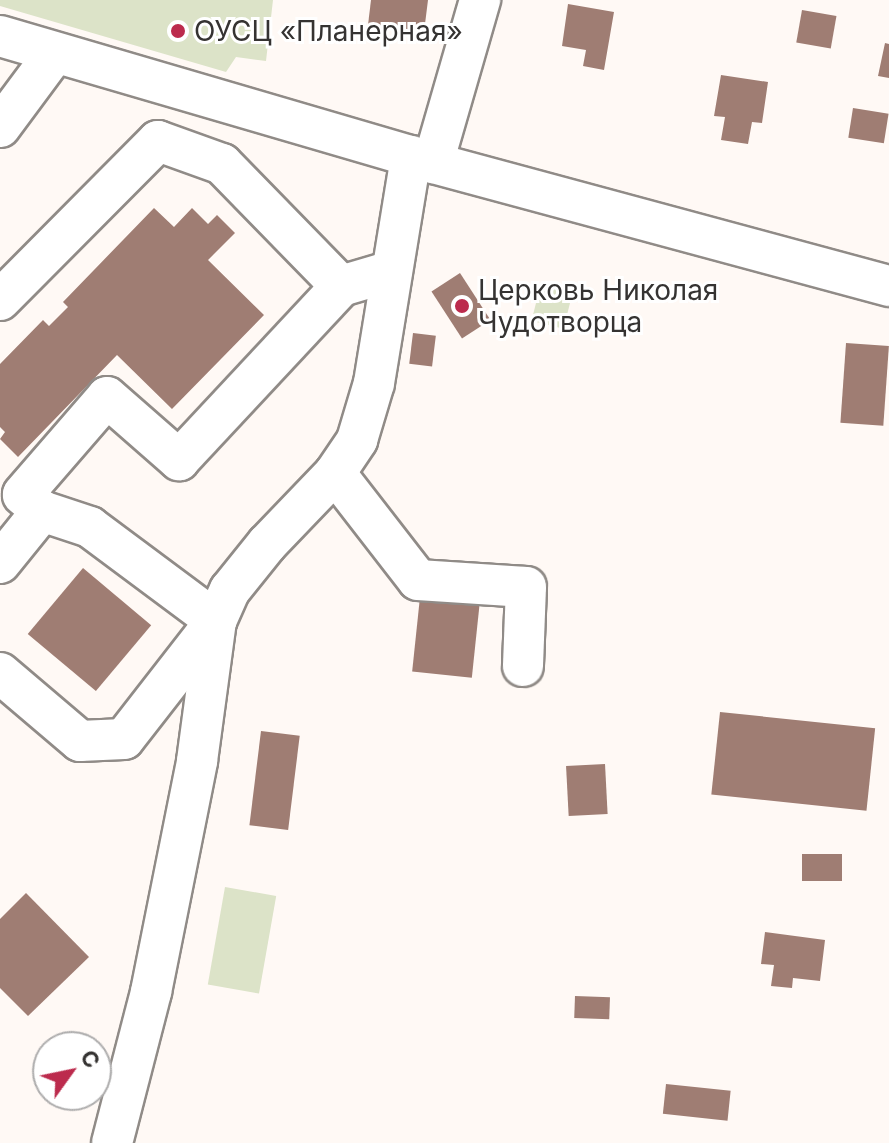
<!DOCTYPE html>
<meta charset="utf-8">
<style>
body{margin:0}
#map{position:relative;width:889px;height:1143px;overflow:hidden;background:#fff9f5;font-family:Inter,sans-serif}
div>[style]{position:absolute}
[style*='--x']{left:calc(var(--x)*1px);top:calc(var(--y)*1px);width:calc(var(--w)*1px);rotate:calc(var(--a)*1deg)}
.green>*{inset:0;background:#dce3c8;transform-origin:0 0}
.building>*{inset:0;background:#9f7d73;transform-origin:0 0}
.roads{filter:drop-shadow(2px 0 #908b87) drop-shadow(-2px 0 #908b87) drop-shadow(0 2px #908b87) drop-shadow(0 -2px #908b87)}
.minor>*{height:40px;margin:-20px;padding:0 20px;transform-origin:20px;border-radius:20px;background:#fff}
.dots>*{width:22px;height:22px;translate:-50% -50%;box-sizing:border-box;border:4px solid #fff;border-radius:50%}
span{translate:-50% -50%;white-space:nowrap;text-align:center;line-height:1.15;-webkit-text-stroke:6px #fff;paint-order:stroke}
.poi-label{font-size:28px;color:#353332}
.left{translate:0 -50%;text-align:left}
.north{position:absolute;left:32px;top:1031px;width:80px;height:80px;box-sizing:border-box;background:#fff;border:2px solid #aeadad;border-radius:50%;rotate:57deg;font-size:22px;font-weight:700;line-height:32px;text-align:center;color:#353332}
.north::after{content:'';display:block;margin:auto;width:28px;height:36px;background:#bc2b4d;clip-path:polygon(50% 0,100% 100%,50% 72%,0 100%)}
</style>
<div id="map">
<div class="green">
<div style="clip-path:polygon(0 0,273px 0,266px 61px,236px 57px,226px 72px,0 6px)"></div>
<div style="left:541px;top:283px;width:33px;height:39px;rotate:14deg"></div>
<div style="left:225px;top:887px;width:52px;height:99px;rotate:10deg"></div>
</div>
<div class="building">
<div style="clip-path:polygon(371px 0,428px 0,424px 32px,368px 25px)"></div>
<div style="clip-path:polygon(568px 4px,614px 12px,604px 70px,583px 66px,586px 50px,562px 46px)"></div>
<div style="left:802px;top:10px;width:35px;height:33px;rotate:10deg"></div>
<div style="clip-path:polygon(885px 43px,889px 44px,889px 78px,878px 76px)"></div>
<div style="clip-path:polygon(721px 75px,768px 82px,762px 123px,752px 122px,748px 144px,721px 140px,725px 117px,714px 116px)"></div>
<div style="left:853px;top:108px;width:36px;height:30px;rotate:9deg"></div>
<div style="clip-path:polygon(154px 208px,174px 227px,192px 208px,208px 224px,217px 215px,235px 233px,208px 260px,264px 315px,172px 409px,117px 355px,18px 457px,0 439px,5px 432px,0 427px,0 364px,43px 320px,49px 326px,68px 307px,63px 302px)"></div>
<div style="left:460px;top:273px;width:56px;height:34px;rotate:57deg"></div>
<div style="left:413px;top:333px;width:23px;height:31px;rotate:7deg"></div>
<div style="left:846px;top:343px;width:43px;height:80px;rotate:4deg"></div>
<div style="left:83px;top:568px;width:89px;height:86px;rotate:40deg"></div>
<div style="left:420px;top:597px;width:60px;height:75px;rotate:6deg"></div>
<div style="left:720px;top:712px;width:156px;height:83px;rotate:6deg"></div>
<div style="left:261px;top:731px;width:39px;height:95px;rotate:7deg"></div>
<div style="left:605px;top:764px;width:50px;height:39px;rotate:87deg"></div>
<div style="left:802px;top:854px;width:40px;height:27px"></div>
<div style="clip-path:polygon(26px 893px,89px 957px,28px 1016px,0 988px,0 919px)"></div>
<div style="clip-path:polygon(765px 932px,825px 940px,820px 981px,793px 978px,792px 988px,771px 986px,774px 965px,761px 964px)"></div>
<div style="left:575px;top:996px;width:35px;height:22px;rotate:2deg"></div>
<div style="left:666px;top:1084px;width:65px;height:30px;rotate:6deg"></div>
</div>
<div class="roads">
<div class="minor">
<div style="--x:0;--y:36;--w:451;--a:16.3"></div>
<div style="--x:433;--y:163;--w:472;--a:15.1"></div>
<div style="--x:0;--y:127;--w:92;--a:-53.4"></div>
<div style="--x:433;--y:163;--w:170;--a:-73.9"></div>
<div style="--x:0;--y:300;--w:224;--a:-45.2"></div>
<div style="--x:158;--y:141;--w:68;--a:19.8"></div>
<div style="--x:222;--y:164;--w:170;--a:45.7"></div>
<div style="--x:341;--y:286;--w:53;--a:-16.4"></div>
<div style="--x:335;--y:473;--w:135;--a:52.2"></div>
<div style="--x:418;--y:580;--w:108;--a:3.7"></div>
<div style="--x:526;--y:587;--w:79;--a:92.2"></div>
<div style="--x:23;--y:494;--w:128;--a:-49.1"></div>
<div style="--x:107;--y:397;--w:96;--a:41.2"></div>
<div style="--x:179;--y:460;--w:238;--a:-47"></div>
<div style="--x:0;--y:563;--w:67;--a:-51.1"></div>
<div style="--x:42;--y:511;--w:25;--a:-140"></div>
<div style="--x:0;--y:673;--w:105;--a:40.4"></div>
<div style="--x:80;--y:741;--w:44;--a:-2.6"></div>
<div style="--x:124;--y:739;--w:150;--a:-52.1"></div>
<div style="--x:216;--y:621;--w:157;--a:-143.3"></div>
<div style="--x:90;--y:527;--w:51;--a:-161.6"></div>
<div style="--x:112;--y:1143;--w:156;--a:-75.5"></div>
<div style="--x:151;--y:992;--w:236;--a:-78.7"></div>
<div style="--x:197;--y:761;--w:141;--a:-82.3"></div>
<div style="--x:216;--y:621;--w:34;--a:-66"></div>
<div style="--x:230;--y:590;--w:59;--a:-51.2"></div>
<div style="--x:267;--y:544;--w:98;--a:-46.2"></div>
<div style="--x:335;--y:473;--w:40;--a:-56"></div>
<div style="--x:357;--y:440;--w:59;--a:-73.4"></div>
<div style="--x:374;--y:383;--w:230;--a:-80.7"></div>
</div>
</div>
<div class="dots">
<div style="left:178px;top:31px;background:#bc2b4d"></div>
<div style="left:462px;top:306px;background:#bc2b4d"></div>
</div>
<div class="poi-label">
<span class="left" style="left:194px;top:31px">ОУСЦ «Планерная»</span>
<span class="left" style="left:478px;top:306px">Церковь Николая<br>Чудотворца</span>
</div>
<div class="north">С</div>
</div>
